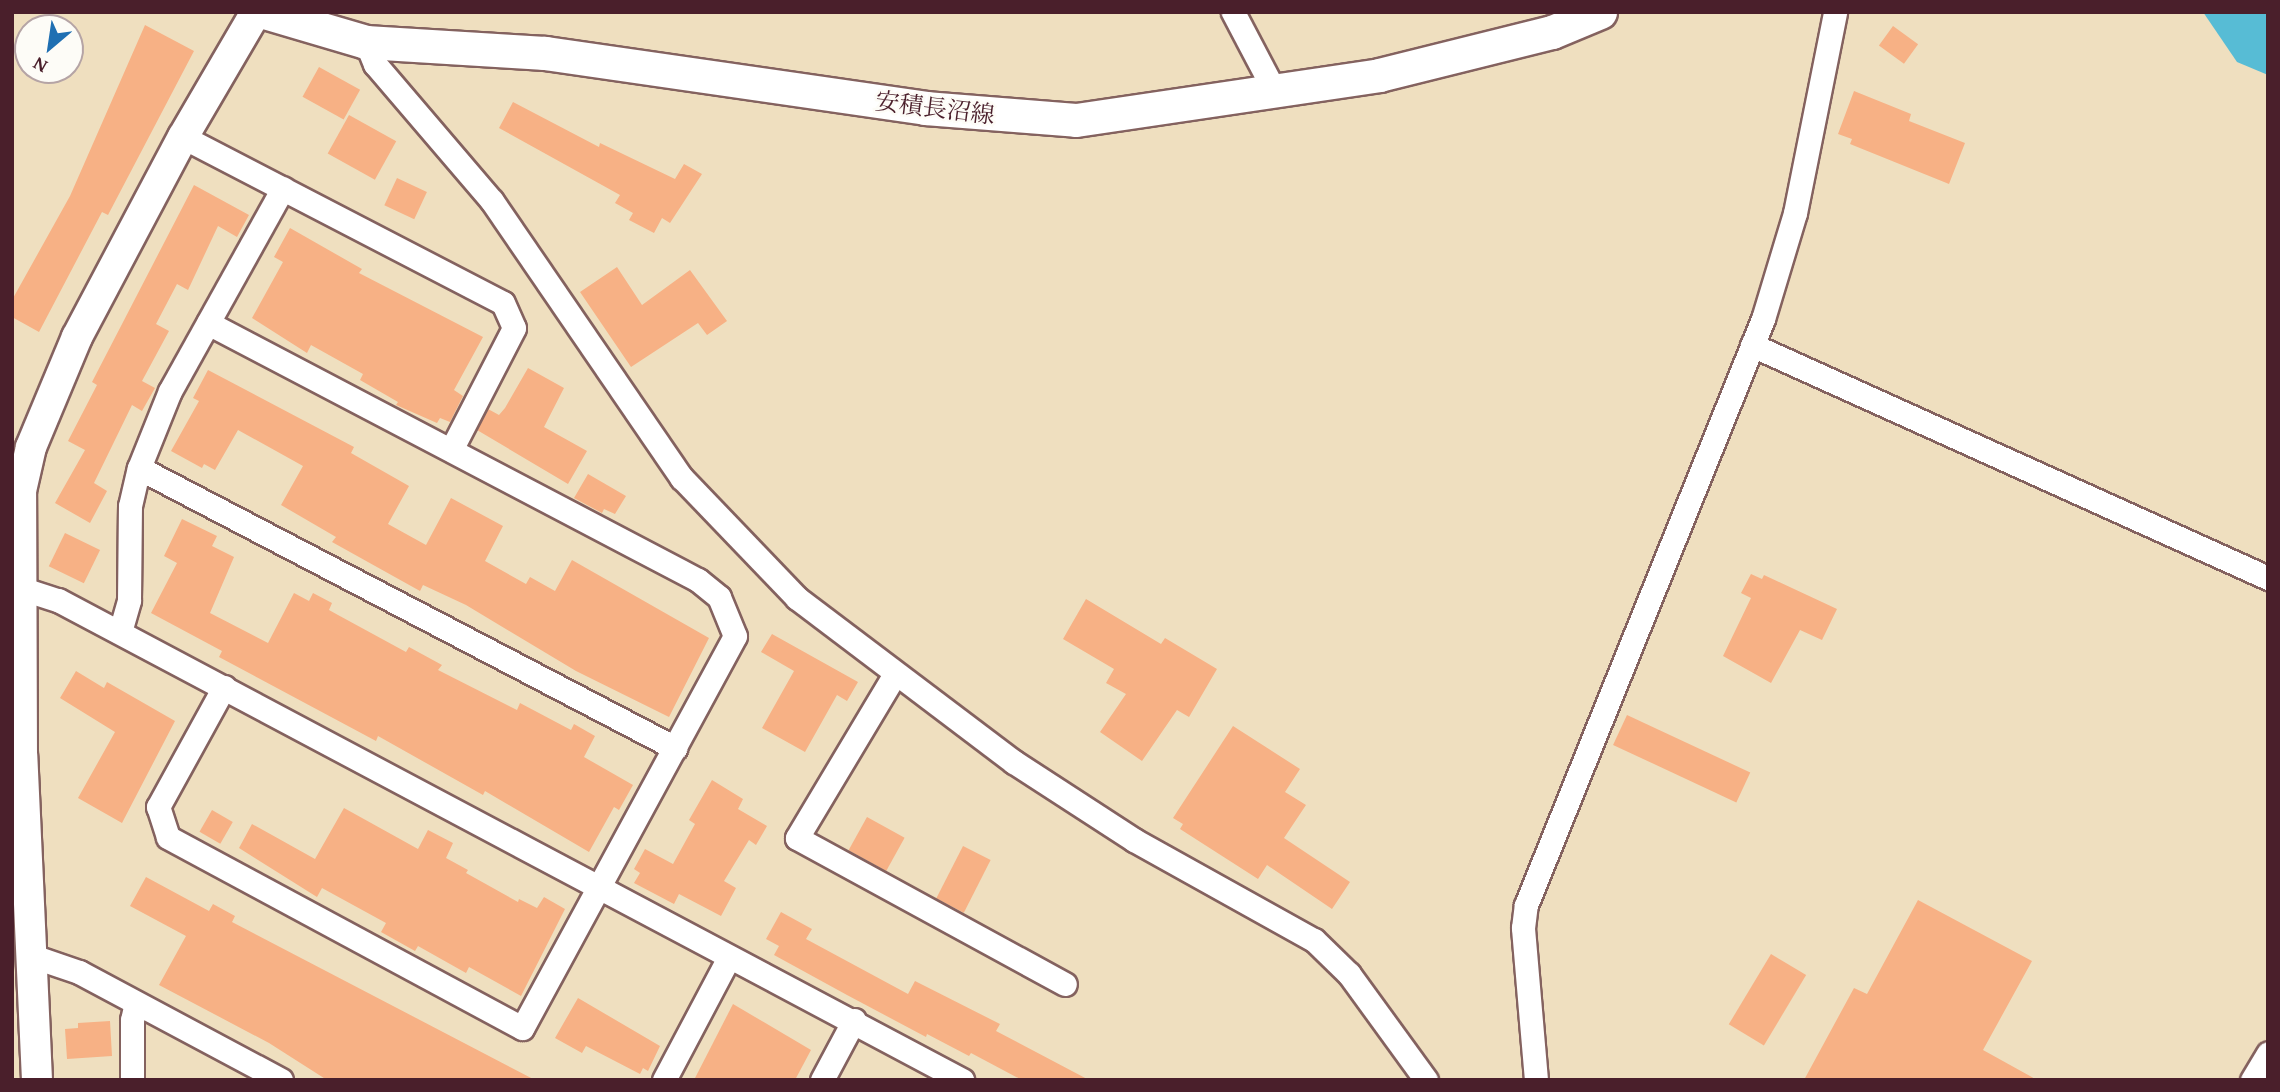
<!DOCTYPE html>
<meta charset="utf-8">
<style>
body{margin:0}
#map{position:relative;width:2280px;height:1092px;overflow:hidden;background:#efdfbf;font-family:"Gentium Book Plus","Noto Serif JP",serif}
div>[style]{position:absolute}
[style*='--x']{left:calc(var(--x)*1px);top:calc(var(--y)*1px);width:calc(var(--w)*1px);rotate:calc(var(--a)*1deg)}
.water>*{inset:0;background:#57bcd5}
.building>*{inset:0;background:#f7b185;transform-origin:0 0}
.roads{filter:drop-shadow(2px 0 #84625f) drop-shadow(-2px 0 #84625f) drop-shadow(0 2px #84625f) drop-shadow(0 -2px #84625f)}
.minor>*{height:23px;margin:-11.5px;padding:0 11.5px;transform-origin:11.5px;border-radius:11.5px;background:#fff}
.tertiary>*{height:30px;margin:-15px;padding:0 15px;transform-origin:15px;border-radius:15px;background:#fff}
.secondary>*{height:33px;margin:-16.5px;padding:0 16.5px;transform-origin:16.5px;border-radius:16.5px;background:#fff}
span{translate:-50% -50%;white-space:nowrap;text-align:center;line-height:1.15;-webkit-text-stroke:5px #fdfcf7;paint-order:stroke}
.street-label{font-size:24px;color:#4a1f2b}
.frame{position:absolute;inset:0;border:14px solid #4a1f2b;pointer-events:none}
.north{position:absolute;left:14px;top:14px;width:70px;height:70px;box-sizing:border-box;background:#fdfcf7;border:2px solid #b5a4a5;border-radius:50%;rotate:209deg;font-size:19px;font-weight:700;line-height:28px;text-align:center;color:#4a1f2b}
.north::after{content:'';display:block;margin:auto;width:24px;height:32px;background:#1f6fb2;clip-path:polygon(50% 0,100% 100%,50% 72%,0 100%)}
</style>
<div id="map">
<div class="water">
<div style="clip-path:polygon(2203px 12px,2268px 12px,2268px 75px,2237px 62px)"></div>
</div>
<div class="building">
<div style="clip-path:polygon(145px 25px,194px 51px,108px 215px,102px 212px,39px 332px,12px 317px,12px 300px,70px 196px)"></div>
<div style="left:1893px;top:26px;width:31px;height:24px;rotate:36deg"></div>
<div style="left:319px;top:67px;width:47px;height:34px;rotate:29deg"></div>
<div style="clip-path:polygon(1854px 91px,1911px 114px,1909px 121px,1965px 143px,1949px 184px,1850px 144px,1852px 139px,1838px 134px)"></div>
<div style="clip-path:polygon(513px 102px,599px 147px,600px 143px,675px 179px,684px 164px,702px 174px,670px 223px,662px 218px,654px 233px,629px 220px,633px 213px,615px 203px,620px 195px,499px 128px)"></div>
<div style="left:349px;top:115px;width:54px;height:44px;rotate:29deg"></div>
<div style="left:397px;top:178px;width:33px;height:30px;rotate:25deg"></div>
<div style="clip-path:polygon(194px 185px,249px 215px,237px 237px,218px 226px,188px 290px,177px 284px,156px 324px,169px 331px,142px 381px,155px 388px,142px 411px,132px 405px,94px 483px,107px 491px,90px 523px,55px 503px,85px 450px,68px 441px,97px 385px,92px 382px)"></div>
<div style="clip-path:polygon(290px 228px,362px 269px,359px 273px,483px 337px,454px 390px,463px 396px,450px 422px,440px 418px,437px 423px,396px 405px,398px 402px,360px 380px,363px 374px,311px 345px,307px 353px,252px 318px,283px 262px,274px 257px)"></div>
<div style="clip-path:polygon(617px 267px,642px 305px,690px 270px,727px 321px,707px 335px,698px 323px,631px 367px,580px 292px)"></div>
<div style="clip-path:polygon(528px 368px,564px 388px,544px 427px,587px 451px,568px 484px,477px 430px,488px 409px,499px 415px,505px 408px)"></div>
<div style="clip-path:polygon(208px 370px,354px 447px,351px 453px,409px 486px,388px 524px,426px 545px,451px 498px,503px 526px,485px 561px,526px 584px,530px 577px,555px 591px,572px 560px,709px 638px,669px 717px,576px 671px,466px 605px,423px 585px,420px 591px,332px 542px,336px 537px,281px 505px,303px 466px,238px 430px,215px 470px,204px 464px,202px 468px,171px 451px,199px 401px,193px 398px)"></div>
<div style="clip-path:polygon(588px 474px,626px 496px,615px 514px,604px 509px,602px 513px,574px 498px)"></div>
<div style="clip-path:polygon(182px 519px,217px 536px,212px 546px,234px 557px,210px 613px,268px 643px,294px 593px,309px 601px,313px 593px,332px 603px,329px 610px,338px 615px,406px 652px,409px 647px,442px 665px,438px 670px,517px 710px,520px 703px,571px 730px,574px 724px,595px 736px,584px 757px,633px 785px,619px 810px,614px 807px,589px 852px,485px 791px,483px 795px,378px 736px,376px 741px,219px 657px,222px 651px,151px 613px,177px 563px,164px 556px)"></div>
<div style="left:65px;top:533px;width:39px;height:37px;rotate:26deg"></div>
<div style="clip-path:polygon(1751px 574px,1762px 579px,1764px 575px,1837px 609px,1822px 640px,1800px 630px,1771px 683px,1723px 656px,1751px 598px,1741px 593px)"></div>
<div style="clip-path:polygon(1086px 599px,1161px 644px,1165px 638px,1217px 669px,1189px 717px,1177px 710px,1142px 761px,1100px 732px,1126px 694px,1106px 683px,1114px 669px,1063px 639px)"></div>
<div style="clip-path:polygon(772px 634px,858px 682px,847px 701px,837px 695px,805px 752px,762px 728px,794px 671px,761px 652px)"></div>
<div style="clip-path:polygon(76px 671px,104px 688px,107px 682px,175px 721px,122px 823px,78px 798px,115px 732px,60px 698px)"></div>
<div style="left:1627px;top:715px;width:136px;height:33px;rotate:25deg"></div>
<div style="clip-path:polygon(1233px 726px,1300px 769px,1285px 792px,1306px 805px,1284px 838px,1350px 882px,1332px 909px,1267px 865px,1258px 879px,1180px 829px,1183px 824px,1173px 818px)"></div>
<div style="clip-path:polygon(712px 780px,743px 799px,738px 809px,767px 826px,756px 845px,749px 840px,724px 881px,736px 888px,721px 916px,679px 894px,674px 904px,634px 883px,640px 873px,634px 869px,645px 849px,673px 864px,695px 824px,689px 820px)"></div>
<div style="clip-path:polygon(344px 808px,418px 849px,428px 830px,453px 843px,446px 858px,468px 870px,466px 873px,518px 902px,519px 899px,537px 908px,544px 897px,565px 909px,521px 996px,469px 967px,466px 973px,418px 946px,415px 951px,381px 932px,386px 923px,322px 888px,317px 897px,239px 848px,252px 824px,315px 859px)"></div>
<div style="left:212px;top:810px;width:24px;height:25px;rotate:30deg"></div>
<div style="left:867px;top:817px;width:43px;height:38px;rotate:29deg"></div>
<div style="left:963px;top:846px;width:31px;height:59px;rotate:27deg"></div>
<div style="clip-path:polygon(146px 877px,209px 911px,213px 904px,235px 916px,232px 922px,535px 1080px,327px 1080px,269px 1043px,159px 985px,186px 936px,130px 906px)"></div>
<div style="clip-path:polygon(1918px 900px,2032px 961px,1983px 1050px,2037px 1080px,1804px 1080px,1854px 988px,1867px 994px)"></div>
<div style="clip-path:polygon(781px 912px,812px 929px,806px 939px,908px 994px,915px 981px,1000px 1024px,996px 1031px,1089px 1080px,1022px 1080px,971px 1053px,969px 1056px,927px 1034px,926px 1037px,847px 995px,774px 955px,779px 946px,766px 939px)"></div>
<div style="left:1771px;top:954px;width:41px;height:82px;rotate:31deg"></div>
<div style="clip-path:polygon(578px 998px,660px 1046px,648px 1071px,643px 1068px,640px 1074px,586px 1046px,582px 1053px,555px 1038px)"></div>
<div style="clip-path:polygon(733px 1004px,811px 1050px,795px 1080px,694px 1080px)"></div>
<div style="clip-path:polygon(110px 1021px,112px 1056px,67px 1059px,65px 1029px,78px 1028px,78px 1023px)"></div>
</div>
<div class="roads">
<div class="minor">
<div style="--x:1233;--y:12;--w:90;--a:62.3"></div>
<div style="--x:366;--y:42;--w:24;--a:68"></div>
<div style="--x:375;--y:64;--w:180;--a:49.5"></div>
<div style="--x:492;--y:201;--w:336;--a:55.6"></div>
<div style="--x:682;--y:478;--w:166;--a:46.2"></div>
<div style="--x:797;--y:598;--w:272;--a:37.1"></div>
<div style="--x:1014;--y:762;--w:143;--a:33"></div>
<div style="--x:1134;--y:840;--w:206;--a:29.1"></div>
<div style="--x:1314;--y:940;--w:49;--a:44.2"></div>
<div style="--x:1349;--y:974;--w:131;--a:54"></div>
<div style="--x:183;--y:137;--w:360;--a:27.4"></div>
<div style="--x:503;--y:303;--w:27;--a:66"></div>
<div style="--x:514;--y:328;--w:137;--a:117.3"></div>
<div style="--x:208;--y:323;--w:553;--a:27.68"></div>
<div style="--x:698;--y:580;--w:27;--a:39"></div>
<div style="--x:719;--y:597;--w:42;--a:67.7"></div>
<div style="--x:735;--y:636;--w:446;--a:118.5"></div>
<div style="--x:522;--y:1028;--w:402;--a:-151.7"></div>
<div style="--x:168;--y:837;--w:32;--a:-108"></div>
<div style="--x:158;--y:807;--w:137;--a:-61.2"></div>
<div style="--x:1752;--y:345;--w:566;--a:24.3"></div>
<div style="--x:139;--y:468;--w:605;--a:27.58"></div>
<div style="--x:20;--y:588;--w:40;--a:18"></div>
<div style="--x:58;--y:600;--w:1024;--a:27.97"></div>
<div style="--x:120;--y:632;--w:33;--a:-74"></div>
<div style="--x:129;--y:600;--w:94;--a:-89.4"></div>
<div style="--x:130;--y:506;--w:39;--a:-77"></div>
<div style="--x:139;--y:468;--w:83;--a:-68.1"></div>
<div style="--x:170;--y:391;--w:232;--a:-60.9"></div>
<div style="--x:895;--y:674;--w:191;--a:120.9"></div>
<div style="--x:797;--y:838;--w:305;--a:28.6"></div>
<div style="--x:32;--y:956;--w:50;--a:18.8"></div>
<div style="--x:79;--y:972;--w:229;--a:28.1"></div>
<div style="--x:132;--y:1080;--w:60;--a:-90"></div>
<div style="--x:132;--y:1020;--w:17;--a:-77"></div>
<div style="--x:664;--y:1080;--w:139;--a:-62.1"></div>
<div style="--x:822;--y:1080;--w:68;--a:-61.9"></div>
<div style="--x:1536;--y:1080;--w:153;--a:-94.9"></div>
<div style="--x:1523;--y:928;--w:23;--a:-83"></div>
<div style="--x:1526;--y:905;--w:632;--a:-67.98"></div>
<div style="--x:1763;--y:319;--w:111;--a:-73.2"></div>
<div style="--x:1795;--y:213;--w:205;--a:-78.7"></div>
<div style="--x:2252;--y:1080;--w:31;--a:-59"></div>
</div>
<div class="tertiary">
<div style="--x:37;--y:1080;--w:325;--a:-92.6"></div>
<div style="--x:22;--y:755;--w:264;--a:-90.2"></div>
<div style="--x:21;--y:491;--w:45;--a:-77.2"></div>
<div style="--x:31;--y:447;--w:119;--a:-67.3"></div>
<div style="--x:77;--y:337;--w:226;--a:-62.1"></div>
<div style="--x:183;--y:137;--w:145;--a:-59.7"></div>
</div>
<div class="secondary">
<div style="--x:264;--y:12;--w:106;--a:16.4"></div>
<div style="--x:366;--y:42;--w:179;--a:3.5"></div>
<div style="--x:545;--y:53;--w:384;--a:8.2"></div>
<div style="--x:925;--y:108;--w:151;--a:4.5"></div>
<div style="--x:1076;--y:120;--w:306;--a:-8.4"></div>
<div style="--x:1379;--y:75;--w:178;--a:-14"></div>
<div style="--x:1552;--y:32;--w:52;--a:-22.6"></div>
</div>
</div>
<div class="street-label">
<span style="left:935px;top:108px;rotate:7deg">安積長沼線</span>
</div>
<div class="frame"></div>
<div class="north">N</div>
</div>
